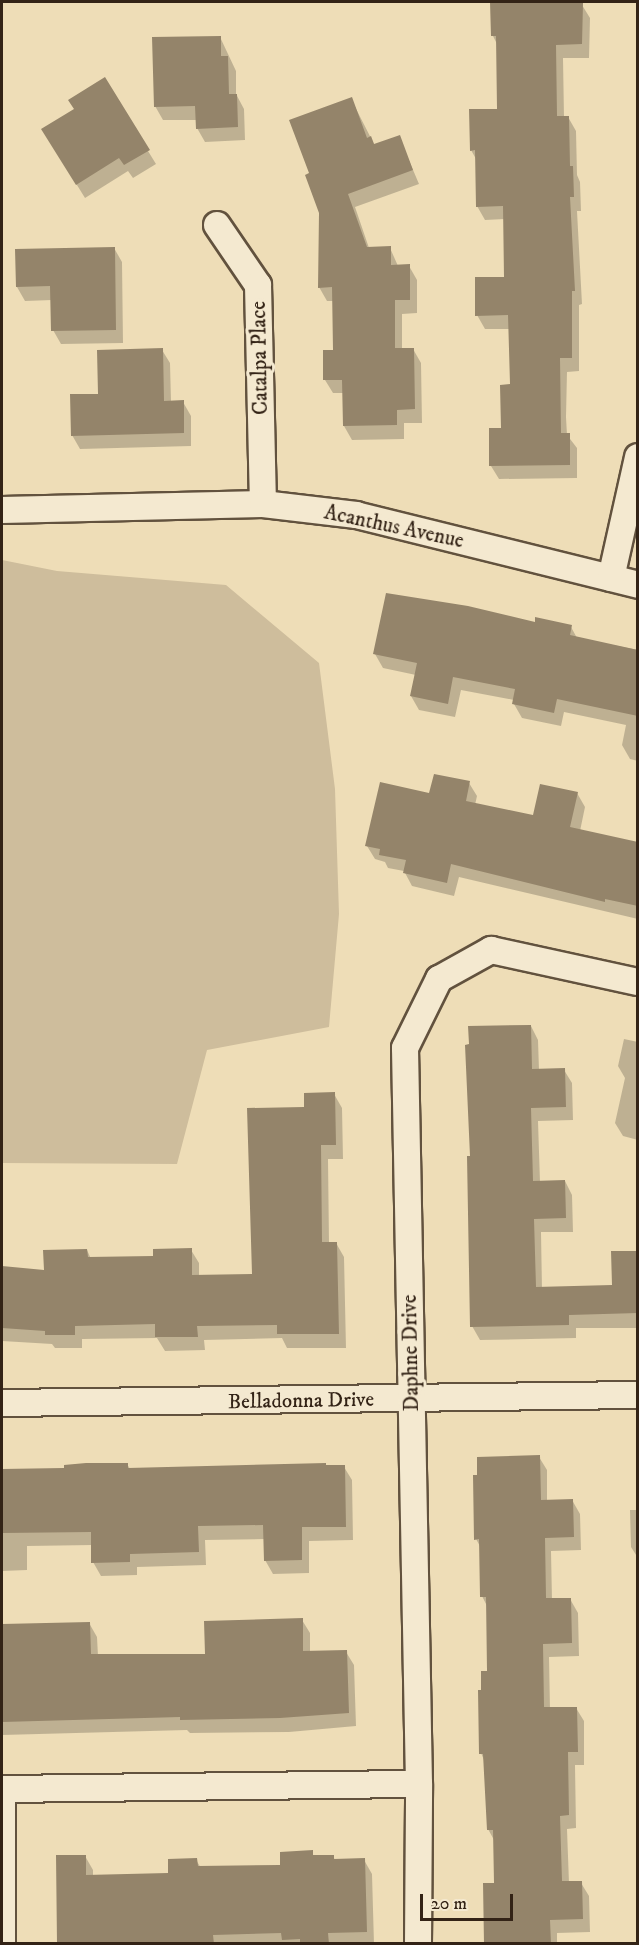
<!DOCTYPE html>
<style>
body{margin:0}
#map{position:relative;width:639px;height:1945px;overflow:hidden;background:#eeddb7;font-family:"IM FELL DW Pica",serif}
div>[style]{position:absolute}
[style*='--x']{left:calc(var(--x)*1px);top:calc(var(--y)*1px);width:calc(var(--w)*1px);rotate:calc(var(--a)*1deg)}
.green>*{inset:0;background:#cebd9c}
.shadow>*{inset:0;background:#0003}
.building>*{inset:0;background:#94846a}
.roads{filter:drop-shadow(2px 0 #62523e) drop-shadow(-2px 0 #62523e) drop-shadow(0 2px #62523e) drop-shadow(0 -2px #62523e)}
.street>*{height:26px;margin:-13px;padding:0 13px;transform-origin:13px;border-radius:13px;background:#f4e9d0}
span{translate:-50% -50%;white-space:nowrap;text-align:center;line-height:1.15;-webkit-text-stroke:6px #f4e9d0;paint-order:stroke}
.street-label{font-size:21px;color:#332316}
.frame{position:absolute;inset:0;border:3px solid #332316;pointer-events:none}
.scale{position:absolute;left:420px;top:1894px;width:93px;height:27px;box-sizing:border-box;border:3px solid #332316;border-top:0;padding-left:8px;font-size:18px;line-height:21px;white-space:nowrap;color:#332316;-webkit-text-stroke:4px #f4e9d0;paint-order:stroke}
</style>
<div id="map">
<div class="green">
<div style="clip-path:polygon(2px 560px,57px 571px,226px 585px,319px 663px,335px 789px,339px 914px,329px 1027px,207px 1050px,177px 1164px,2px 1163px)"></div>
</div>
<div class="shadow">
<div style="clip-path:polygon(492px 2px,576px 2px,576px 5px,582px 5px,590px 18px,589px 58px,563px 58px,564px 117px,568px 117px,576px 131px,577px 175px,580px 182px,581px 211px,577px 211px,582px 304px,579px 305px,579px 371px,567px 372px,566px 417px,567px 435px,577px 448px,577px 478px,499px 479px,491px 466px,503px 429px,511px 386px,510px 329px,485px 329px,477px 315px,506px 278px,505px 219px,485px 220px,477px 206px,476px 159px,471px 150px,499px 110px,497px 44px,493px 36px)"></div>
<div style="clip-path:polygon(220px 37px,236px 71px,236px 94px,244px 109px,245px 140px,205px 142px,197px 128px,197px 120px,163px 120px,155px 106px)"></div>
<div style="clip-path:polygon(351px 99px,375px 146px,399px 137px,419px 184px,355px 207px,369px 248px,390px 248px,398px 266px,409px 266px,417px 280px,417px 313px,402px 314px,402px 350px,413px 349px,421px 363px,422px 423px,404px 423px,404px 439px,352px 440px,344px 426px,343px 393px,333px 393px,325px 380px,334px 351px,334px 301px,327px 301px,319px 287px,321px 213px,310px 174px)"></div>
<div style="clip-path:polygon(51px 143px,148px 151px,156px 164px,133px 178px,128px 171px,85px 198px)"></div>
<div style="clip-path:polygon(114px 248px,122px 262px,123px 343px,61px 344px,53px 330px,52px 300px,25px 301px,17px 287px,17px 250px)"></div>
<div style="clip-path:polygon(162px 350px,170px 363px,171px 402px,183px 402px,191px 416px,191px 446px,80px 449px,72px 435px)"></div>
<div style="clip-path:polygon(536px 624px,571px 627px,577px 638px,638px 650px,638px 761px,630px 759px,622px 745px,626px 725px,564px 712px,561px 726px,522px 718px,514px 704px,514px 700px,461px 690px,455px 717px,419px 710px,411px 696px,416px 675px,383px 668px,375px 654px)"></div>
<div style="clip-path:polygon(469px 783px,477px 796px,475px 805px,534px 817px,577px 793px,585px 807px,580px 831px,636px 843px,638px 839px,638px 919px,459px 877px,454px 896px,412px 886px,404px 871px,388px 868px,385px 862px,375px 859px,367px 846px,431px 795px)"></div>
<div style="clip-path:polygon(531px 1026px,538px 1040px,539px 1070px,564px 1070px,572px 1083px,573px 1120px,538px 1121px,540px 1182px,565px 1181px,572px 1195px,573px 1232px,541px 1232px,542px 1289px,613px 1286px,638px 1252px,638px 1328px,576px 1328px,576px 1338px,480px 1340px,472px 1326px,471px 1157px)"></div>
<div style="clip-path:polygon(624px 1039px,638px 1042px,638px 1140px,623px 1136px,615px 1123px,625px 1078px,618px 1066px)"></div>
<div style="clip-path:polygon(334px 1094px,342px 1108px,343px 1159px,328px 1159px,329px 1243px,336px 1243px,344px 1257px,346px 1348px,287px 1348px,282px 1338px,204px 1340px,205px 1350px,165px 1351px,157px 1338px,82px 1339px,82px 1348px,55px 1348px,52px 1344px,2px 1341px,2px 1268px,45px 1272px,87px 1250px,91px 1259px,155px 1258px,191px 1250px,199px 1263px,199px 1276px,253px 1276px,306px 1108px)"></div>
<div style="clip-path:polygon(539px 1457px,547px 1470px,547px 1501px,572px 1500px,580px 1514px,581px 1550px,551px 1551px,552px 1600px,570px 1599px,578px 1613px,579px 1656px,549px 1657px,550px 1709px,576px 1708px,584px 1721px,584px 1765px,575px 1765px,576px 1828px,567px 1829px,569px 1883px,581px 1883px,589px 1896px,590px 1932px,557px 1933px,557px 1944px,485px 1944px,495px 1884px,494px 1840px,488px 1829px,484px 1760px,481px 1753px,482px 1691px,489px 1673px,487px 1606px,482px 1596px,481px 1548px,476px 1539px)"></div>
<div style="clip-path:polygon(127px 1464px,130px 1469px,344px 1467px,352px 1480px,353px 1540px,309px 1541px,309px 1573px,273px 1574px,265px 1560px,265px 1539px,205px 1540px,206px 1565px,137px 1567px,137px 1575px,101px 1576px,93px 1562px,93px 1545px,27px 1546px,27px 1570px,2px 1571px,2px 1471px,66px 1469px)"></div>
<div style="clip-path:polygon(630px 1510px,638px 1510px,638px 1558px,631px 1547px)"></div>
<div style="clip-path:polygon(302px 1620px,310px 1633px,310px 1653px,346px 1652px,354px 1665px,356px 1726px,289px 1732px,190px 1733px,187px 1730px,2px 1735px,2px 1626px,89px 1623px,97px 1637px,98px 1656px,206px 1656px)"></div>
<div style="clip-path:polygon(312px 1852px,314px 1857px,333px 1856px,335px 1860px,364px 1860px,372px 1874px,374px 1944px,59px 1944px,85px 1856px,93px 1870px,93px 1876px,170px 1875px,196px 1860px,201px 1868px,282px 1867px)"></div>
<div style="clip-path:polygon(636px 1889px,638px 1889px,638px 1925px,637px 1925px)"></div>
</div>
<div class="building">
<div style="clip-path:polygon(490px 2px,583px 3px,582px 44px,556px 45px,557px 116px,569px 116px,570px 166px,573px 166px,574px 197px,570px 197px,575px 291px,572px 291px,572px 358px,560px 358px,561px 433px,570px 433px,570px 465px,489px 466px,489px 428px,501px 428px,500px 385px,510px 384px,508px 315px,475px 316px,475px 277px,504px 277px,503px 206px,476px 207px,475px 150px,470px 151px,469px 109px,497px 109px,496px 36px,491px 36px)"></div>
<div style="clip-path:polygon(221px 36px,221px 56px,228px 56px,229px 94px,237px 94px,238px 127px,196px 129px,195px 106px,154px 107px,152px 37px)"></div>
<div style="clip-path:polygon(105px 77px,150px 150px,124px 165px,119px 158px,76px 185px,41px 129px,74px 109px,68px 100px)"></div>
<div style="clip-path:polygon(352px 97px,367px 138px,371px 136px,374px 144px,400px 135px,413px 170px,348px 194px,367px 247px,391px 246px,391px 265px,410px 264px,410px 300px,395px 300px,395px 348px,414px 348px,415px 409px,397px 410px,397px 425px,343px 426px,342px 380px,323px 380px,323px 350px,333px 350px,332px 287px,318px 288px,319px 213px,305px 175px,309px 173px,289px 120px)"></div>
<div style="clip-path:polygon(115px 247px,116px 330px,51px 331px,50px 286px,16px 287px,15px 249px)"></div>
<div style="clip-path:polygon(163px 348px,164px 401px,184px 400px,184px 433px,71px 436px,70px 394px,98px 394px,97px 350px)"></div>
<div style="clip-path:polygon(386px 593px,468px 606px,535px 622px,535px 617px,572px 625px,570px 635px,638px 650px,638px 716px,557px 699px,554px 713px,512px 704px,515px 689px,453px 677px,448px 704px,410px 696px,417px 663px,373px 654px)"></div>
<div style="clip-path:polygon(434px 774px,470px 781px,466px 801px,533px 815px,540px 784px,578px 792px,570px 827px,638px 842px,638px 906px,605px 899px,605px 902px,451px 864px,447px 883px,403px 873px,406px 860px,379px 855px,380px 849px,365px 846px,380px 782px,429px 793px)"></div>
<div style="clip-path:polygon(531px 1025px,532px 1069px,565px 1068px,566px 1107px,531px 1108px,533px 1181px,565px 1180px,566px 1218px,534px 1219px,536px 1287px,612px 1285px,611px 1251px,638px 1251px,638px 1313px,569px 1315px,569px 1325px,470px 1327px,467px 1156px,470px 1156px,465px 1045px,469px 1044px,468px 1026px)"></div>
<div style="clip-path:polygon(335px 1092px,336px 1145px,321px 1145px,322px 1242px,337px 1242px,339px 1334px,277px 1334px,277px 1325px,197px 1326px,198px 1337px,155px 1337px,155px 1324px,75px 1326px,75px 1335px,45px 1335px,45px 1331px,2px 1328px,2px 1266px,44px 1270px,43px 1250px,87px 1249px,88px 1257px,153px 1256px,153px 1249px,192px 1248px,192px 1275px,252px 1274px,247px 1108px,304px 1107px,304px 1093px)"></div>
<div style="clip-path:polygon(540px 1455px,541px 1500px,573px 1499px,574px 1537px,545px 1538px,546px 1598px,571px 1598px,572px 1643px,543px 1644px,544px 1707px,577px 1707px,578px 1752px,568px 1752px,569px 1815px,560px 1816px,562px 1881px,582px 1881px,583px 1919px,550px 1920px,551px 1944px,484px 1944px,483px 1883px,494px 1883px,493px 1830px,487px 1830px,483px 1754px,479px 1754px,478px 1690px,481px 1690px,481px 1671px,487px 1671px,486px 1597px,480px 1597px,479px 1539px,474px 1540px,473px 1475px,477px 1475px,477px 1457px)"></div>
<div style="clip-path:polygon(86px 1463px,128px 1463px,128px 1468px,326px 1463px,326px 1465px,345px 1465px,346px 1527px,302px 1527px,302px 1560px,264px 1561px,263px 1525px,198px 1526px,199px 1552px,130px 1554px,130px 1562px,91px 1563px,91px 1532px,2px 1533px,2px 1469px,64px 1468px,64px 1465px)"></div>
<div style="clip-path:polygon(303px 1618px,303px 1651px,347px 1650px,349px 1713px,280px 1718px,180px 1720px,180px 1717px,2px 1722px,2px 1624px,90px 1622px,91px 1654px,205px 1654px,204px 1621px)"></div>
<div style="clip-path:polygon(313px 1850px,313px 1855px,334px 1855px,334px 1859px,365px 1858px,367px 1932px,328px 1933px,329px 1944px,300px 1944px,300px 1939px,282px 1940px,281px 1933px,213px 1935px,214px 1944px,57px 1944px,56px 1855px,86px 1855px,86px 1875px,168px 1873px,168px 1859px,197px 1858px,198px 1866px,280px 1865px,280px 1852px)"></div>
</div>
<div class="roads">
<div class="street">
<div style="--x:217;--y:225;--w:73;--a:55.7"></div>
<div style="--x:258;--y:285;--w:219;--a:88.7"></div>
<div style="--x:2;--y:510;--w:261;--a:-1.3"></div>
<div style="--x:263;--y:504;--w:94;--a:6.7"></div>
<div style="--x:356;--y:515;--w:291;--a:13.9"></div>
<div style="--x:611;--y:578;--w:124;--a:-77.4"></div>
<div style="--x:2;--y:1403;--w:636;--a:-0.72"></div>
<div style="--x:2;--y:1789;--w:417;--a:-0.7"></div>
<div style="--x:2;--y:1789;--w:155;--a:90"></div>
<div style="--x:418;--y:1944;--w:160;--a:-89.6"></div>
<div style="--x:419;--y:1784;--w:736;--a:-91.09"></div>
<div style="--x:405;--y:1048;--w:77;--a:-63.8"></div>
<div style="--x:439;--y:979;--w:60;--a:-29.1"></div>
<div style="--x:491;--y:950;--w:150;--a:12.3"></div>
</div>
</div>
<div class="street-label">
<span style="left:260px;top:358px;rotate:-91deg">Catalpa Place</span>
<span style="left:394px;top:527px;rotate:12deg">Acanthus Avenue</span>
<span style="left:411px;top:1353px;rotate:-91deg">Daphne Drive</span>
<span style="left:301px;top:1401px;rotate:-1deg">Belladonna Drive</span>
</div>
<div class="frame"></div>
<div class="scale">20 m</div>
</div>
